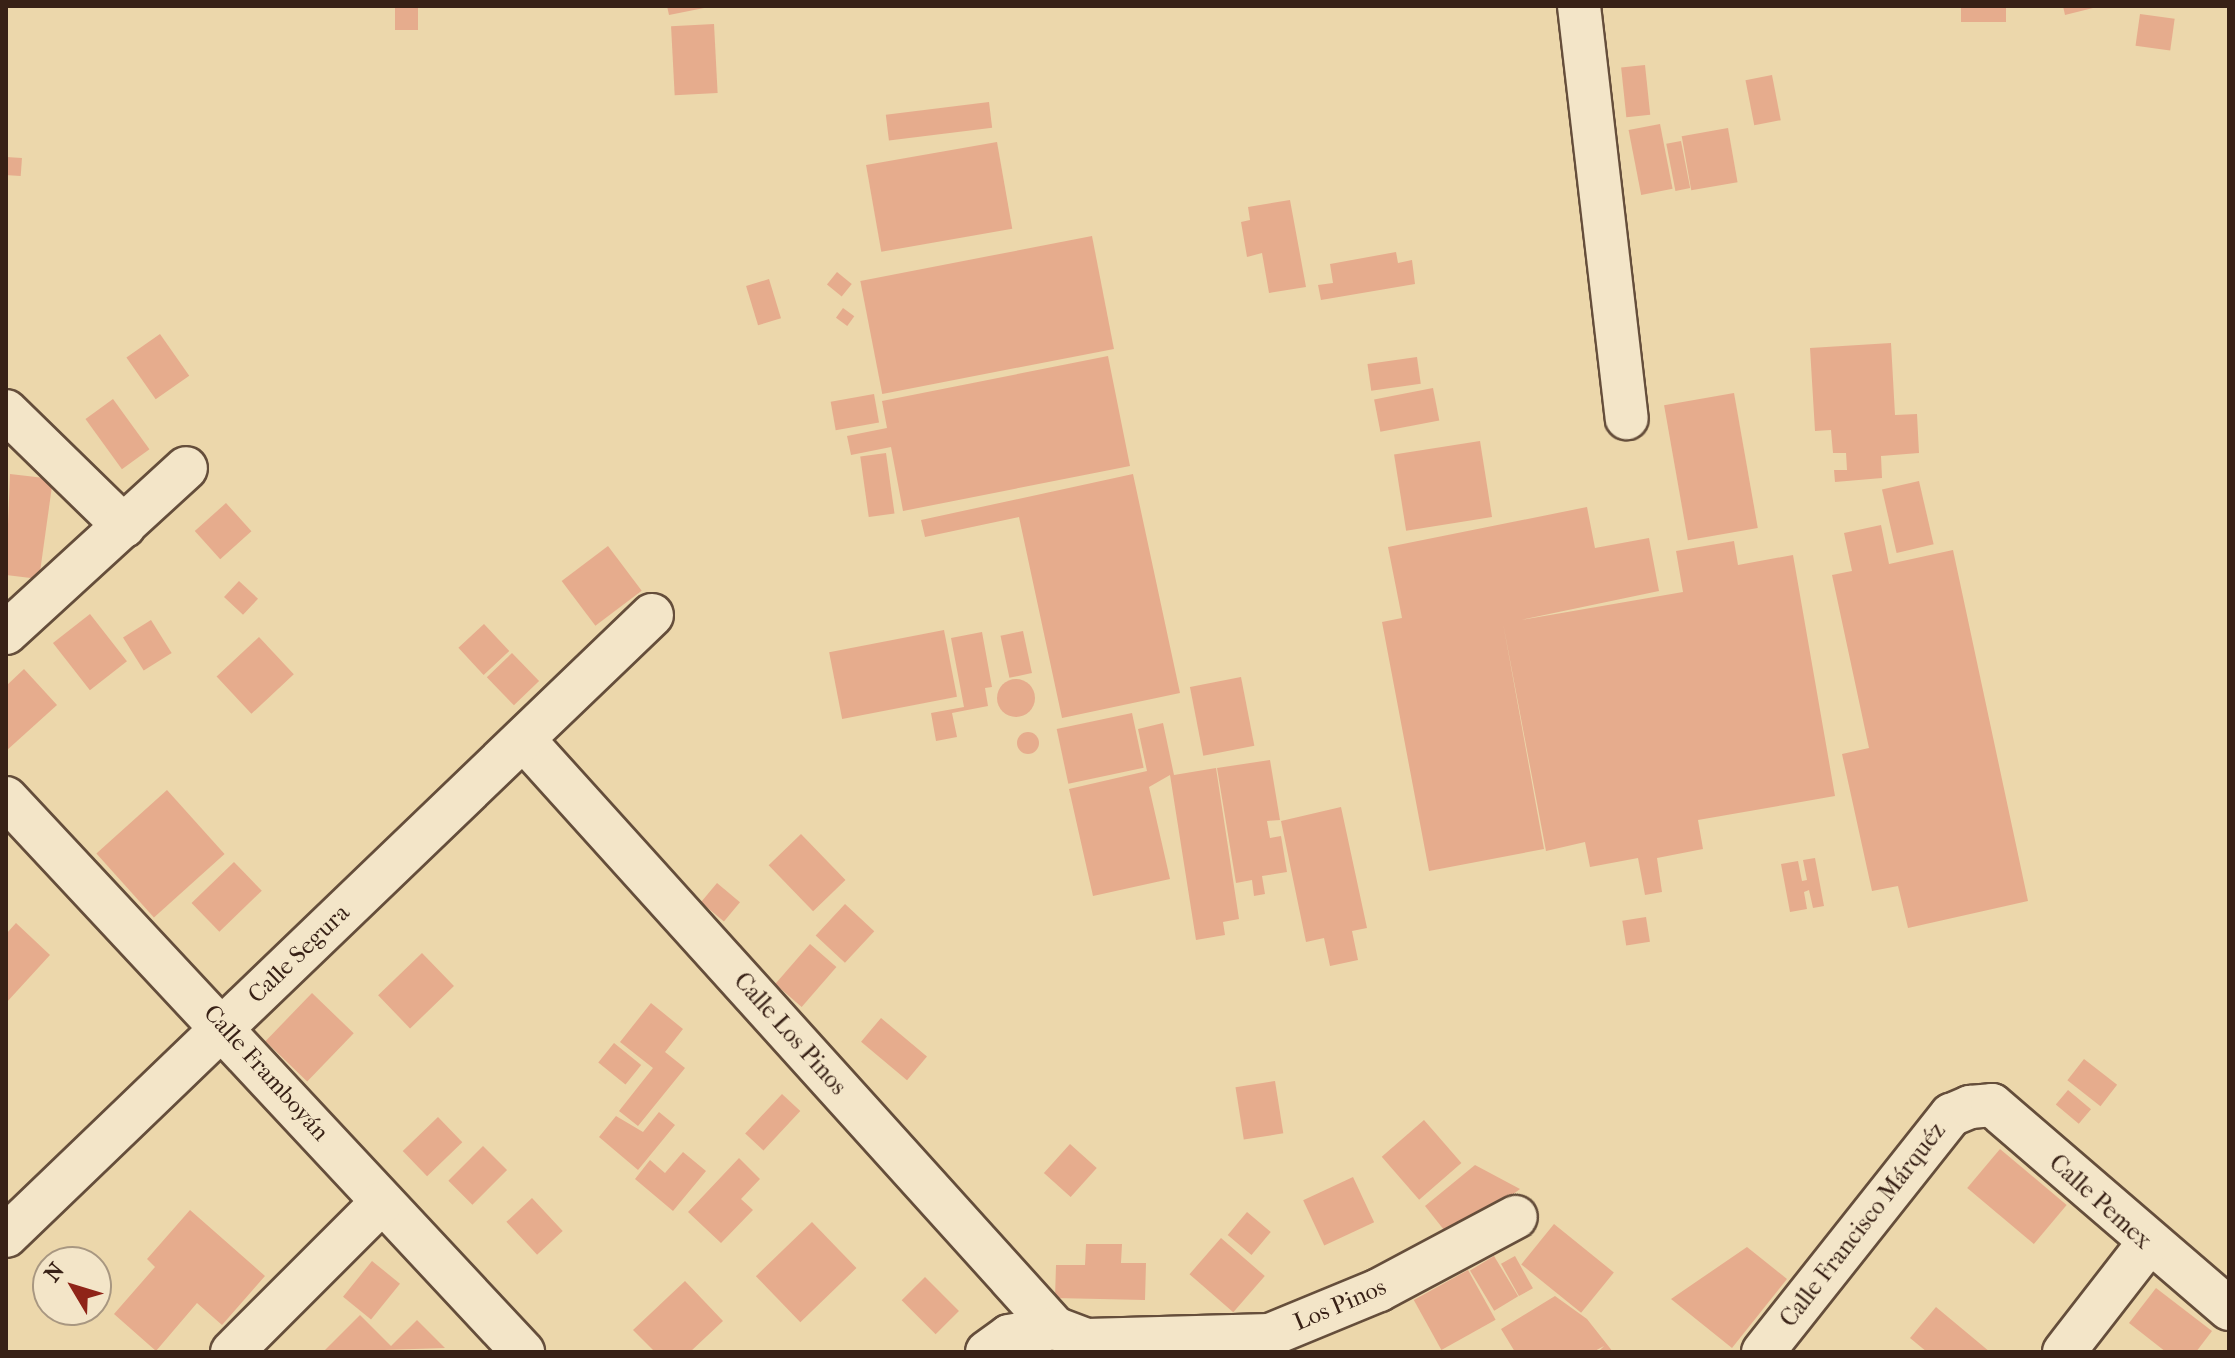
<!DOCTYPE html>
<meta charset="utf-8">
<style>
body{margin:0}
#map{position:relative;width:2235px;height:1358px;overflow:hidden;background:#ecd7ab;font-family:"IM FELL French Canon",serif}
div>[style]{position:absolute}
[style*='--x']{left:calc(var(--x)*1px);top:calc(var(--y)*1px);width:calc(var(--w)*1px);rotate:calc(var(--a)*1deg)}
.building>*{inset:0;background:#e6ac8d;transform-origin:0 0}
.round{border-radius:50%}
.roads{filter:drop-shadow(2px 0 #654e3b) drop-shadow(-2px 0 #654e3b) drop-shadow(0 2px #654e3b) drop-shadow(0 -2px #654e3b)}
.minor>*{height:42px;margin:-21px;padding:0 21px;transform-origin:21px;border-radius:21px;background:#f3e5c8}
span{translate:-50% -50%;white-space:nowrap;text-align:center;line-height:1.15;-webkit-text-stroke:6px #f3e5c8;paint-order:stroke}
.street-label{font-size:24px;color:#382116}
.frame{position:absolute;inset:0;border:8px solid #382116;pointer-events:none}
.north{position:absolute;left:32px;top:1246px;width:80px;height:80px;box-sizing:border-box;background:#f3e5c8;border:2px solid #a89781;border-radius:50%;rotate:308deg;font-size:22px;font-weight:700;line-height:32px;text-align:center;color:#382116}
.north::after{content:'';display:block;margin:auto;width:28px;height:36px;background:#8f2418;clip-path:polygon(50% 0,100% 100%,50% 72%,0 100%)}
</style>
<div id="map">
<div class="building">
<div style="left:395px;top:6px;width:23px;height:24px"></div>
<div style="clip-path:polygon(667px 6px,709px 6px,709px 7px,669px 15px)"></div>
<div style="left:1961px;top:6px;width:45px;height:16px"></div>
<div style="clip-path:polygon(2063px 6px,2096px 6px,2097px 7px,2065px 15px)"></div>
<div style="left:2140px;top:14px;width:35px;height:32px;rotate:8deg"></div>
<div style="left:714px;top:24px;width:69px;height:43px;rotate:87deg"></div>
<div style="left:1645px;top:65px;width:50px;height:24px;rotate:84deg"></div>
<div style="left:1772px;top:75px;width:46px;height:27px;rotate:79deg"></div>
<div style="left:989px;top:102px;width:26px;height:104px;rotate:83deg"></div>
<div style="left:1660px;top:124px;width:66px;height:32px;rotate:79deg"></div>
<div style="left:1728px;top:128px;width:55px;height:47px;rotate:80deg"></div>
<div style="left:1681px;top:141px;width:48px;height:15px;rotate:79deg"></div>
<div style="left:997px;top:142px;width:88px;height:133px;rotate:80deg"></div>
<div style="left:6px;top:157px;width:16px;height:18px;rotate:4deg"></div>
<div style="clip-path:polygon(1290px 200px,1306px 287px,1269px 293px,1262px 253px,1247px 257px,1241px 222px,1250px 220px,1248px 207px)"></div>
<div style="left:1092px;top:236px;width:115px;height:236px;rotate:79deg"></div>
<div style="clip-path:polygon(1396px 252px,1398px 263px,1412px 260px,1415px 284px,1321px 300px,1318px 285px,1333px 283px,1330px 264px)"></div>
<div style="left:837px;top:272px;width:19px;height:16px;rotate:39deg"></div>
<div style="left:769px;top:279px;width:41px;height:24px;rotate:73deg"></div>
<div style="left:843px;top:308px;width:14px;height:12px;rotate:36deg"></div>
<div style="left:160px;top:334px;width:51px;height:41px;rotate:55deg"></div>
<div style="clip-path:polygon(1891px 343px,1895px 415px,1917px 414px,1919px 453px,1881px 456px,1882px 478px,1835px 482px,1834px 470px,1847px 470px,1846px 453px,1833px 453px,1831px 430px,1815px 431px,1810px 348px)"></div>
<div style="clip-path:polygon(1108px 356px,1130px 466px,903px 511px,891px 447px,851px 455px,847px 436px,887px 428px,882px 401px)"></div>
<div style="left:1417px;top:357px;width:27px;height:50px;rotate:82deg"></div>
<div style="left:1433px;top:388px;width:33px;height:60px;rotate:79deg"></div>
<div style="left:1734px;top:393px;width:137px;height:71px;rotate:80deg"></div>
<div style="left:874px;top:394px;width:29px;height:44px;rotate:80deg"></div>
<div style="left:113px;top:399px;width:62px;height:34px;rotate:54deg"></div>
<div style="left:1480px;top:441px;width:77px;height:87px;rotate:81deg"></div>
<div style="left:886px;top:453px;width:61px;height:26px;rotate:82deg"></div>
<div style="clip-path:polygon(10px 474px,53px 479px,39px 579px,6px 575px)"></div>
<div style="clip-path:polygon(1133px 474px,1180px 693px,1062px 718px,1019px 517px,925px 537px,921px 520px)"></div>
<div style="left:1919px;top:481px;width:65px;height:38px;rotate:77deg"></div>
<div style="left:226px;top:503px;width:38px;height:42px;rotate:48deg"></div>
<div style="clip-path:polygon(1587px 507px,1595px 548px,1649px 538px,1659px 591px,1521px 620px,1683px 592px,1676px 551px,1734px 541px,1738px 565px,1793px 555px,1835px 796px,1698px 820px,1703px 849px,1657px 858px,1662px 892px,1645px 895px,1638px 858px,1590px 867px,1585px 842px,1546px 851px,1503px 623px,1544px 849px,1429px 871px,1382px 622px,1402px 618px,1388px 547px)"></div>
<div style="clip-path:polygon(1881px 525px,1889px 564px,1953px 550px,2028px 901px,1908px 928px,1898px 886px,1872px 891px,1842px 754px,1869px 748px,1832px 575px,1852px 571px,1844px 533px)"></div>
<div style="left:608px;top:546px;width:56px;height:58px;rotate:53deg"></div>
<div style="left:239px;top:581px;width:26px;height:22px;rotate:43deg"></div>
<div style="left:90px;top:614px;width:60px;height:47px;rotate:52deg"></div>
<div style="left:151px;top:620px;width:39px;height:33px;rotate:58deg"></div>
<div style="left:484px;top:624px;width:37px;height:35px;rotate:47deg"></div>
<div style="left:944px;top:630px;width:68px;height:117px;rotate:79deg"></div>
<div style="left:1023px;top:631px;width:43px;height:23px;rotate:78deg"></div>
<div style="clip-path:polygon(982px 632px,992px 687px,985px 688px,988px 706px,952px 713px,957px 737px,936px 741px,931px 713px,964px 707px,951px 638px)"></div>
<div style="left:259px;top:637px;width:51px;height:58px;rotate:47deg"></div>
<div style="left:512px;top:653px;width:39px;height:35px;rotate:46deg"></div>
<div style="clip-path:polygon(24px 669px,57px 705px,6px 751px,6px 686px)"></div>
<div style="left:1241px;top:677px;width:70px;height:52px;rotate:79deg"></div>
<div class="round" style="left:997px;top:679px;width:38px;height:38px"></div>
<div style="left:1132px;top:713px;width:56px;height:77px;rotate:78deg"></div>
<div style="clip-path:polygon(1163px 723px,1174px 775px,1216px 768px,1239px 919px,1223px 922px,1225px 935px,1196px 940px,1170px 775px,1149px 787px,1170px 879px,1093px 896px,1069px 789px,1147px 771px,1138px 729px)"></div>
<div class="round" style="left:1017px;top:732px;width:22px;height:22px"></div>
<div style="clip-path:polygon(1270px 760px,1280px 820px,1267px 821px,1270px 838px,1281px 836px,1287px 872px,1262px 876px,1265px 894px,1254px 896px,1252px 880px,1236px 883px,1217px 768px)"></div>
<div style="left:167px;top:790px;width:86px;height:95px;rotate:48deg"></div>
<div style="clip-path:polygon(1341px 807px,1367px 928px,1352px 931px,1358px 960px,1330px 966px,1324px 938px,1306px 942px,1281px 821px)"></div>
<div style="left:801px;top:834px;width:64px;height:45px;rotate:46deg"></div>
<div style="clip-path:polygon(1815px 858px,1824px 906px,1813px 908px,1809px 890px,1804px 892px,1807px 909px,1790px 912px,1781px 864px,1798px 861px,1802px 881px,1807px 880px,1803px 860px)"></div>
<div style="left:234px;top:862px;width:40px;height:59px;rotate:46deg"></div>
<div style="left:717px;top:883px;width:30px;height:25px;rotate:40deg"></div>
<div style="left:845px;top:904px;width:40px;height:43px;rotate:43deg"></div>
<div style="left:1646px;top:917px;width:25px;height:24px;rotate:81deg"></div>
<div style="clip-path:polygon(16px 923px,50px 955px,6px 1003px,6px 934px)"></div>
<div style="left:810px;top:944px;width:35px;height:53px;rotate:41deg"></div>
<div style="left:422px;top:953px;width:46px;height:61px;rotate:46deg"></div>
<div style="left:312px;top:993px;width:58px;height:67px;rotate:44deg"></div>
<div style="clip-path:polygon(651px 1003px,683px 1029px,665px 1052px,685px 1068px,638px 1126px,619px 1111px,653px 1068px,620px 1042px)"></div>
<div style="left:881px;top:1018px;width:60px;height:31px;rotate:40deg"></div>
<div style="left:614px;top:1043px;width:35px;height:25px;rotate:39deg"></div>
<div style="left:2084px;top:1059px;width:42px;height:27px;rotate:38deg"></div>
<div style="left:1275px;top:1081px;width:53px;height:40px;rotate:81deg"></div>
<div style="left:2068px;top:1090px;width:30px;height:19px;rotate:40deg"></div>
<div style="left:782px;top:1094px;width:25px;height:54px;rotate:43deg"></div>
<div style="clip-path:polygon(659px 1112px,675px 1125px,638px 1170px,599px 1137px,616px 1116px,643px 1132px)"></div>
<div style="left:438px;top:1117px;width:35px;height:49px;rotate:46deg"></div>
<div style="left:1424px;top:1120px;width:57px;height:56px;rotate:49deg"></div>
<div style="left:1070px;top:1144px;width:36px;height:39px;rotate:42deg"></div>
<div style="left:483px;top:1146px;width:34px;height:49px;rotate:45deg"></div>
<div style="left:2000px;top:1149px;width:87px;height:51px;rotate:40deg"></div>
<div style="clip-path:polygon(683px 1152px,706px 1171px,673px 1211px,635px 1179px,650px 1160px,665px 1173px)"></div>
<div style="clip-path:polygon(739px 1158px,760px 1179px,741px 1199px,753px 1210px,721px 1243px,688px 1212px)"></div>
<div style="clip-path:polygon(1475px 1165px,1520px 1189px,1452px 1240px,1425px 1206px)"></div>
<div style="left:1353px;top:1177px;width:50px;height:55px;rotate:65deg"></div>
<div style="left:532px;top:1198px;width:45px;height:35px;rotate:47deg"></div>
<div style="clip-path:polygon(190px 1210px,265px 1276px,222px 1325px,197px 1303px,156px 1351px,114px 1314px,155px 1267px,147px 1259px)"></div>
<div style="left:1247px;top:1212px;width:31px;height:30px;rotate:40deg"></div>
<div style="left:812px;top:1222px;width:64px;height:78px;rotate:46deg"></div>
<div style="left:1554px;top:1224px;width:77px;height:52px;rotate:39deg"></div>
<div style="left:1221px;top:1238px;width:58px;height:48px;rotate:41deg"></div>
<div style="clip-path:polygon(1086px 1244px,1122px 1244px,1121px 1263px,1146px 1263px,1145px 1300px,1055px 1298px,1056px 1265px,1085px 1265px)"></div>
<div style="clip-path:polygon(1747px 1247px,1787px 1279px,1732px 1348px,1671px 1299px)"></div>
<div style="left:1494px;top:1256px;width:47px;height:28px;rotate:59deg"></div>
<div style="left:1515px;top:1256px;width:37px;height:16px;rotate:61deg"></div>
<div style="left:372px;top:1261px;width:36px;height:46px;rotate:39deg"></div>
<div style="left:1468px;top:1270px;width:57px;height:62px;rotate:61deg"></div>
<div style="left:925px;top:1277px;width:48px;height:33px;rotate:45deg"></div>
<div style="clip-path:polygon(685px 1281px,723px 1321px,690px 1352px,655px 1352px,633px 1330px)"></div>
<div style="clip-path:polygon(2156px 1288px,2212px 1331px,2196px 1352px,2166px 1352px,2129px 1323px)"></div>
<div style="clip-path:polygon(1555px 1296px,1587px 1319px,1613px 1352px,1598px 1352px,1604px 1346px,1593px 1352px,1515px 1352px,1501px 1329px)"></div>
<div style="clip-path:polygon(1936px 1307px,1990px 1352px,1927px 1352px,1910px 1338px)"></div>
<div style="clip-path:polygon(360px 1315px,391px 1346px,417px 1320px,445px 1348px,323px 1352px)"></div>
</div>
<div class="roads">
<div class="minor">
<div style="--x:1579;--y:6;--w:415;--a:83.4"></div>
<div style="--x:6;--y:411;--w:165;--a:44.3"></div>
<div style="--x:6;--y:633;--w:244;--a:-42.5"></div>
<div style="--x:524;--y:740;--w:792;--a:47.92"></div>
<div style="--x:1055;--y:1328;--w:34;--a:21"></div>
<div style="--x:1087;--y:1340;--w:183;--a:-1.6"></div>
<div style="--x:1270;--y:1335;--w:118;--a:-22.4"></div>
<div style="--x:1379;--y:1290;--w:155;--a:-28.1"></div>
<div style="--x:6;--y:798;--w:758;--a:46.98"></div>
<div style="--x:6;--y:1236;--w:896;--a:-43.87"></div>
<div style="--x:232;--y:1352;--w:211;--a:-45"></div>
<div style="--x:987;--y:1352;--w:27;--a:-36"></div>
<div style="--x:1009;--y:1336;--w:47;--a:-9.9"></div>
<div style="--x:1763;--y:1352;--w:303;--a:-51.6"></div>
<div style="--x:1951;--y:1115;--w:21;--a:-23"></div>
<div style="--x:1970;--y:1107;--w:22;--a:-5"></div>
<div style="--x:1992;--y:1105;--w:313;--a:40.7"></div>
<div style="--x:2064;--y:1352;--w:135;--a:-52.2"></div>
</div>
</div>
<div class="street-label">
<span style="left:299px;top:954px;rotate:-44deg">Calle Segura</span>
<span style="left:790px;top:1034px;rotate:48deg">Calle Los Pinos</span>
<span style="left:266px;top:1073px;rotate:48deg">Calle Framboyán</span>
<span style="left:2100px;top:1202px;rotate:42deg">Calle Pemex</span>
<span style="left:1863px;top:1225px;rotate:-52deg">Calle Francisco Márquéz</span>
<span style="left:1340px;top:1305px;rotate:-23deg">Los Pinos</span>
</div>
<div class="frame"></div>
<div class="north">N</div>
</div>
